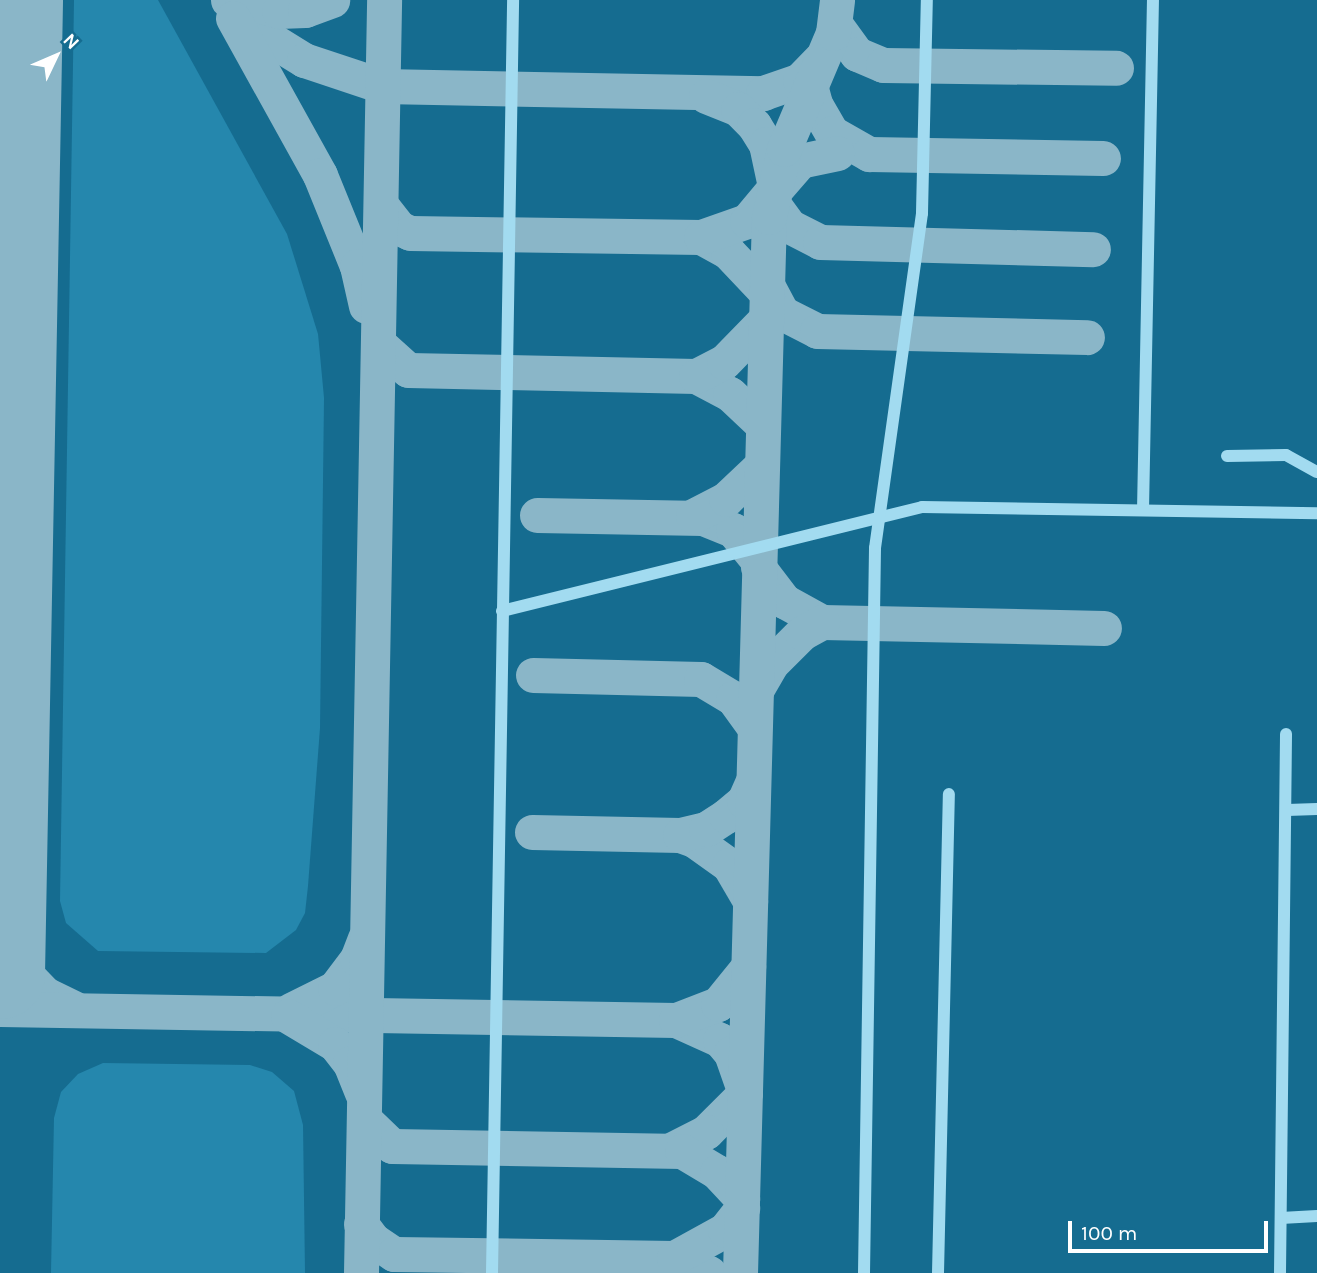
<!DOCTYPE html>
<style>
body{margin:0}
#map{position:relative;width:1317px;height:1273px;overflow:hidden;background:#156c90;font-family:Karla,sans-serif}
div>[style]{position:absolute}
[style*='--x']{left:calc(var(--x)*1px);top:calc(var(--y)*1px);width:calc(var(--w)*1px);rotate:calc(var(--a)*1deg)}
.green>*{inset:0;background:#2587ad}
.taxiway>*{height:35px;margin:-17.5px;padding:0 17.5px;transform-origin:17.5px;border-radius:17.5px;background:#8ab6c8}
.runway>*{height:89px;margin:-44.5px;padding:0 44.5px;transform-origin:44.5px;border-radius:44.5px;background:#8ab6c8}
.minor>*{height:12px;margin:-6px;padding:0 6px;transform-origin:6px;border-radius:6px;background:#a2dbf0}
span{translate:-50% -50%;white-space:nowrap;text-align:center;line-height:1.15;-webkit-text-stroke:7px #156c90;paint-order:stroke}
.north{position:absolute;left:21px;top:21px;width:70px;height:70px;-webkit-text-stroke:5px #156c90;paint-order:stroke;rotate:46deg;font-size:19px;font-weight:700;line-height:28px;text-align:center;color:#fff}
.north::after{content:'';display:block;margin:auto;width:24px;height:32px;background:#fff;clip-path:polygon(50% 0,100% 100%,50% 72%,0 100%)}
.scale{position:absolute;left:1068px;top:1221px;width:200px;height:32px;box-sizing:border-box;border:4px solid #fff;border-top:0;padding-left:9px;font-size:21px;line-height:24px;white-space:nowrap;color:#fff;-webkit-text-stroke:5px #156c90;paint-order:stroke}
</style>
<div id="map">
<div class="green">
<div style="clip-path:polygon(74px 0,158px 0,287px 234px,318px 334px,324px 398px,320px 728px,308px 886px,305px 913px,296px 930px,266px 953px,98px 951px,66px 923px,60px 901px)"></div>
<div style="clip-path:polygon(103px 1063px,250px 1065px,272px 1072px,294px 1091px,303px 1125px,305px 1273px,51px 1273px,54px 1118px,61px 1092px,78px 1074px)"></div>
</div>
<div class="taxiway">
<div style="--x:228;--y:0;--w:52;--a:44.2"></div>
<div style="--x:265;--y:36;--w:46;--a:31.6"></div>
<div style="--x:304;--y:60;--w:82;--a:18.4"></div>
<div style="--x:382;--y:86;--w:381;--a:1.1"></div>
<div style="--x:763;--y:93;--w:39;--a:-19"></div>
<div style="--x:800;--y:80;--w:29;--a:-46"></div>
<div style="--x:242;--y:0;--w:39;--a:17"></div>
<div style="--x:279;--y:11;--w:26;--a:-2"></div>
<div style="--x:305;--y:10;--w:29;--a:-20"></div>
<div style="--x:233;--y:18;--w:179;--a:61"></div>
<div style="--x:320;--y:175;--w:98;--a:67.9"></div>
<div style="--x:357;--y:266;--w:41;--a:77.3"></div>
<div style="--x:835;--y:24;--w:37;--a:54"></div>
<div style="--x:857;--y:54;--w:28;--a:23"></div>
<div style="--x:883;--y:65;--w:233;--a:0.7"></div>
<div style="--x:810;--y:85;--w:20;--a:75"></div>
<div style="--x:815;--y:104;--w:34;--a:60"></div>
<div style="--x:832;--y:133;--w:43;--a:29.6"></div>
<div style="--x:869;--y:154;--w:234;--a:1"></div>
<div style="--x:706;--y:96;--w:35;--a:22"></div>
<div style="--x:738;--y:109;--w:23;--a:45"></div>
<div style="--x:754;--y:125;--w:22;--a:58"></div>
<div style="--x:766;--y:144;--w:40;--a:78"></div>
<div style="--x:775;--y:190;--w:38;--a:-49"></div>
<div style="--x:800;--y:161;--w:38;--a:-12"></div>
<div style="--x:771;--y:201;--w:31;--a:54"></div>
<div style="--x:789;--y:226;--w:35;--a:27"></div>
<div style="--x:820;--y:242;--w:273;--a:1.5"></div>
<div style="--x:381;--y:205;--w:29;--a:52"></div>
<div style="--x:399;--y:228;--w:12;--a:24"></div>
<div style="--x:410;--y:233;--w:291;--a:0.8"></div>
<div style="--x:701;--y:237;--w:31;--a:29"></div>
<div style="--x:728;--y:252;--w:55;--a:46.5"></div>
<div style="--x:701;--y:237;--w:49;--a:-19.2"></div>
<div style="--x:747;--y:221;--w:40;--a:-50"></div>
<div style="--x:766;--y:283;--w:34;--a:62"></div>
<div style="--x:782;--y:313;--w:39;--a:27"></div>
<div style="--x:817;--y:331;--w:270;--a:1.3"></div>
<div style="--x:378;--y:343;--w:40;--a:42"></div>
<div style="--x:408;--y:370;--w:288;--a:1.2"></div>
<div style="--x:696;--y:376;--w:38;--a:28"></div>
<div style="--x:730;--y:394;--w:44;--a:43.2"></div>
<div style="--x:696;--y:376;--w:31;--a:-27"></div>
<div style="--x:724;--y:362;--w:59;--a:-45.7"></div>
<div style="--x:537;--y:515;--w:166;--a:1"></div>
<div style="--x:703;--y:518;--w:32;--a:22"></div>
<div style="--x:733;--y:530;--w:40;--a:51"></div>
<div style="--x:693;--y:516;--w:37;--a:-27"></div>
<div style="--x:726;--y:499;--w:48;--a:-43.3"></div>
<div style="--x:758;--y:567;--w:43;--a:52.6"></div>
<div style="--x:784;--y:601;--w:43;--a:28.9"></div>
<div style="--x:822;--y:622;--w:282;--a:1.2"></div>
<div style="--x:533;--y:675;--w:168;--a:1.4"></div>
<div style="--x:701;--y:679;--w:37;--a:31"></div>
<div style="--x:733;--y:698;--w:36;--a:54"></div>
<div style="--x:755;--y:692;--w:32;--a:-60"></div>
<div style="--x:771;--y:664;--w:44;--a:-45"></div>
<div style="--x:802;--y:633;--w:23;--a:-29"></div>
<div style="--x:532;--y:832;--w:148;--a:1.2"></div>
<div style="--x:680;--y:835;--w:15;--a:20"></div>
<div style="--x:694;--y:840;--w:43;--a:35.5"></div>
<div style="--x:729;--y:865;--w:42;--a:59.7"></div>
<div style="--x:680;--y:835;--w:27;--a:-13"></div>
<div style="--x:706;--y:829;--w:24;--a:-33"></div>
<div style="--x:726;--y:816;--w:23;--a:-40"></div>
<div style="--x:744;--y:801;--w:22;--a:-66"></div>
<div style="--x:1;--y:907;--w:31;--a:84"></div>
<div style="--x:4;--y:938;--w:27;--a:66"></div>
<div style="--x:15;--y:963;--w:43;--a:45.9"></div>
<div style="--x:45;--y:994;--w:32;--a:26"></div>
<div style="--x:0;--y:1009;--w:676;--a:0.93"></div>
<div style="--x:676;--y:1020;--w:48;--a:24.4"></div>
<div style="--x:720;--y:1040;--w:17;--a:50"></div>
<div style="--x:731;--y:1053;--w:42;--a:70.7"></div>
<div style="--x:745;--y:1093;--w:55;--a:135"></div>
<div style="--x:706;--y:1132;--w:37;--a:153"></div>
<div style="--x:291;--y:1010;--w:49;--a:-26.6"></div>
<div style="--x:335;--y:988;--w:36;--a:-53"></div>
<div style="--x:357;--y:959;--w:22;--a:-69"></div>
<div style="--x:288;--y:1016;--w:55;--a:30.8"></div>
<div style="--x:335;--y:1044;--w:24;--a:52"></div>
<div style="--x:350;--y:1063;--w:32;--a:68"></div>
<div style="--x:676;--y:1020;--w:45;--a:-20.9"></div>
<div style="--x:718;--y:1004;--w:48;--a:-51"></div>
<div style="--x:364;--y:1119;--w:39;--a:44"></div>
<div style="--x:392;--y:1146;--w:290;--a:1"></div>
<div style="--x:682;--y:1151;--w:41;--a:31"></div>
<div style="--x:717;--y:1172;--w:37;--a:47"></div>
<div style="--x:361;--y:1224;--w:20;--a:53"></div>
<div style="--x:373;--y:1240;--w:25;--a:34"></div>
<div style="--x:394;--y:1254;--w:280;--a:0.8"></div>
<div style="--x:674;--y:1258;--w:38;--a:23"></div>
<div style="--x:674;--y:1258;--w:58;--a:-28.8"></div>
<div style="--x:725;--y:1230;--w:28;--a:-52"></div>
<div style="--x:361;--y:1273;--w:1273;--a:-88.96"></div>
<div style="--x:740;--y:1273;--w:1056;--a:-88.43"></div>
<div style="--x:769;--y:217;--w:70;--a:-77.6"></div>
<div style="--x:784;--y:149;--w:126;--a:-67.1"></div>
<div style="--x:833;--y:33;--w:33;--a:-83"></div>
</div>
<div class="runway">
<div style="--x:0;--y:974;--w:974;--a:-88.94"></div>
</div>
<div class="minor">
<div style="--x:1227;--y:456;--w:59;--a:-1"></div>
<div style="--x:1286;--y:455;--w:35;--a:29"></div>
<div style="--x:1143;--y:510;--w:510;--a:-88.88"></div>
<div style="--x:502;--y:611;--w:433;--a:-13.9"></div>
<div style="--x:922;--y:507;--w:395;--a:0.9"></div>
<div style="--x:1287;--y:810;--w:30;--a:-2"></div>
<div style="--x:1281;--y:1218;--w:36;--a:-3"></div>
<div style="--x:492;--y:1273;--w:1273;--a:-89.05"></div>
<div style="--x:864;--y:1273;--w:725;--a:-89.13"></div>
<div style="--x:875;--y:548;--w:338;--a:-82"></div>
<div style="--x:922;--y:213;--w:213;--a:-88.7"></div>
<div style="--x:938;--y:1273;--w:479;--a:-88.7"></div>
<div style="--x:1280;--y:1273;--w:539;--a:-89.36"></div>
</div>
<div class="north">N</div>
<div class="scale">100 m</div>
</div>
